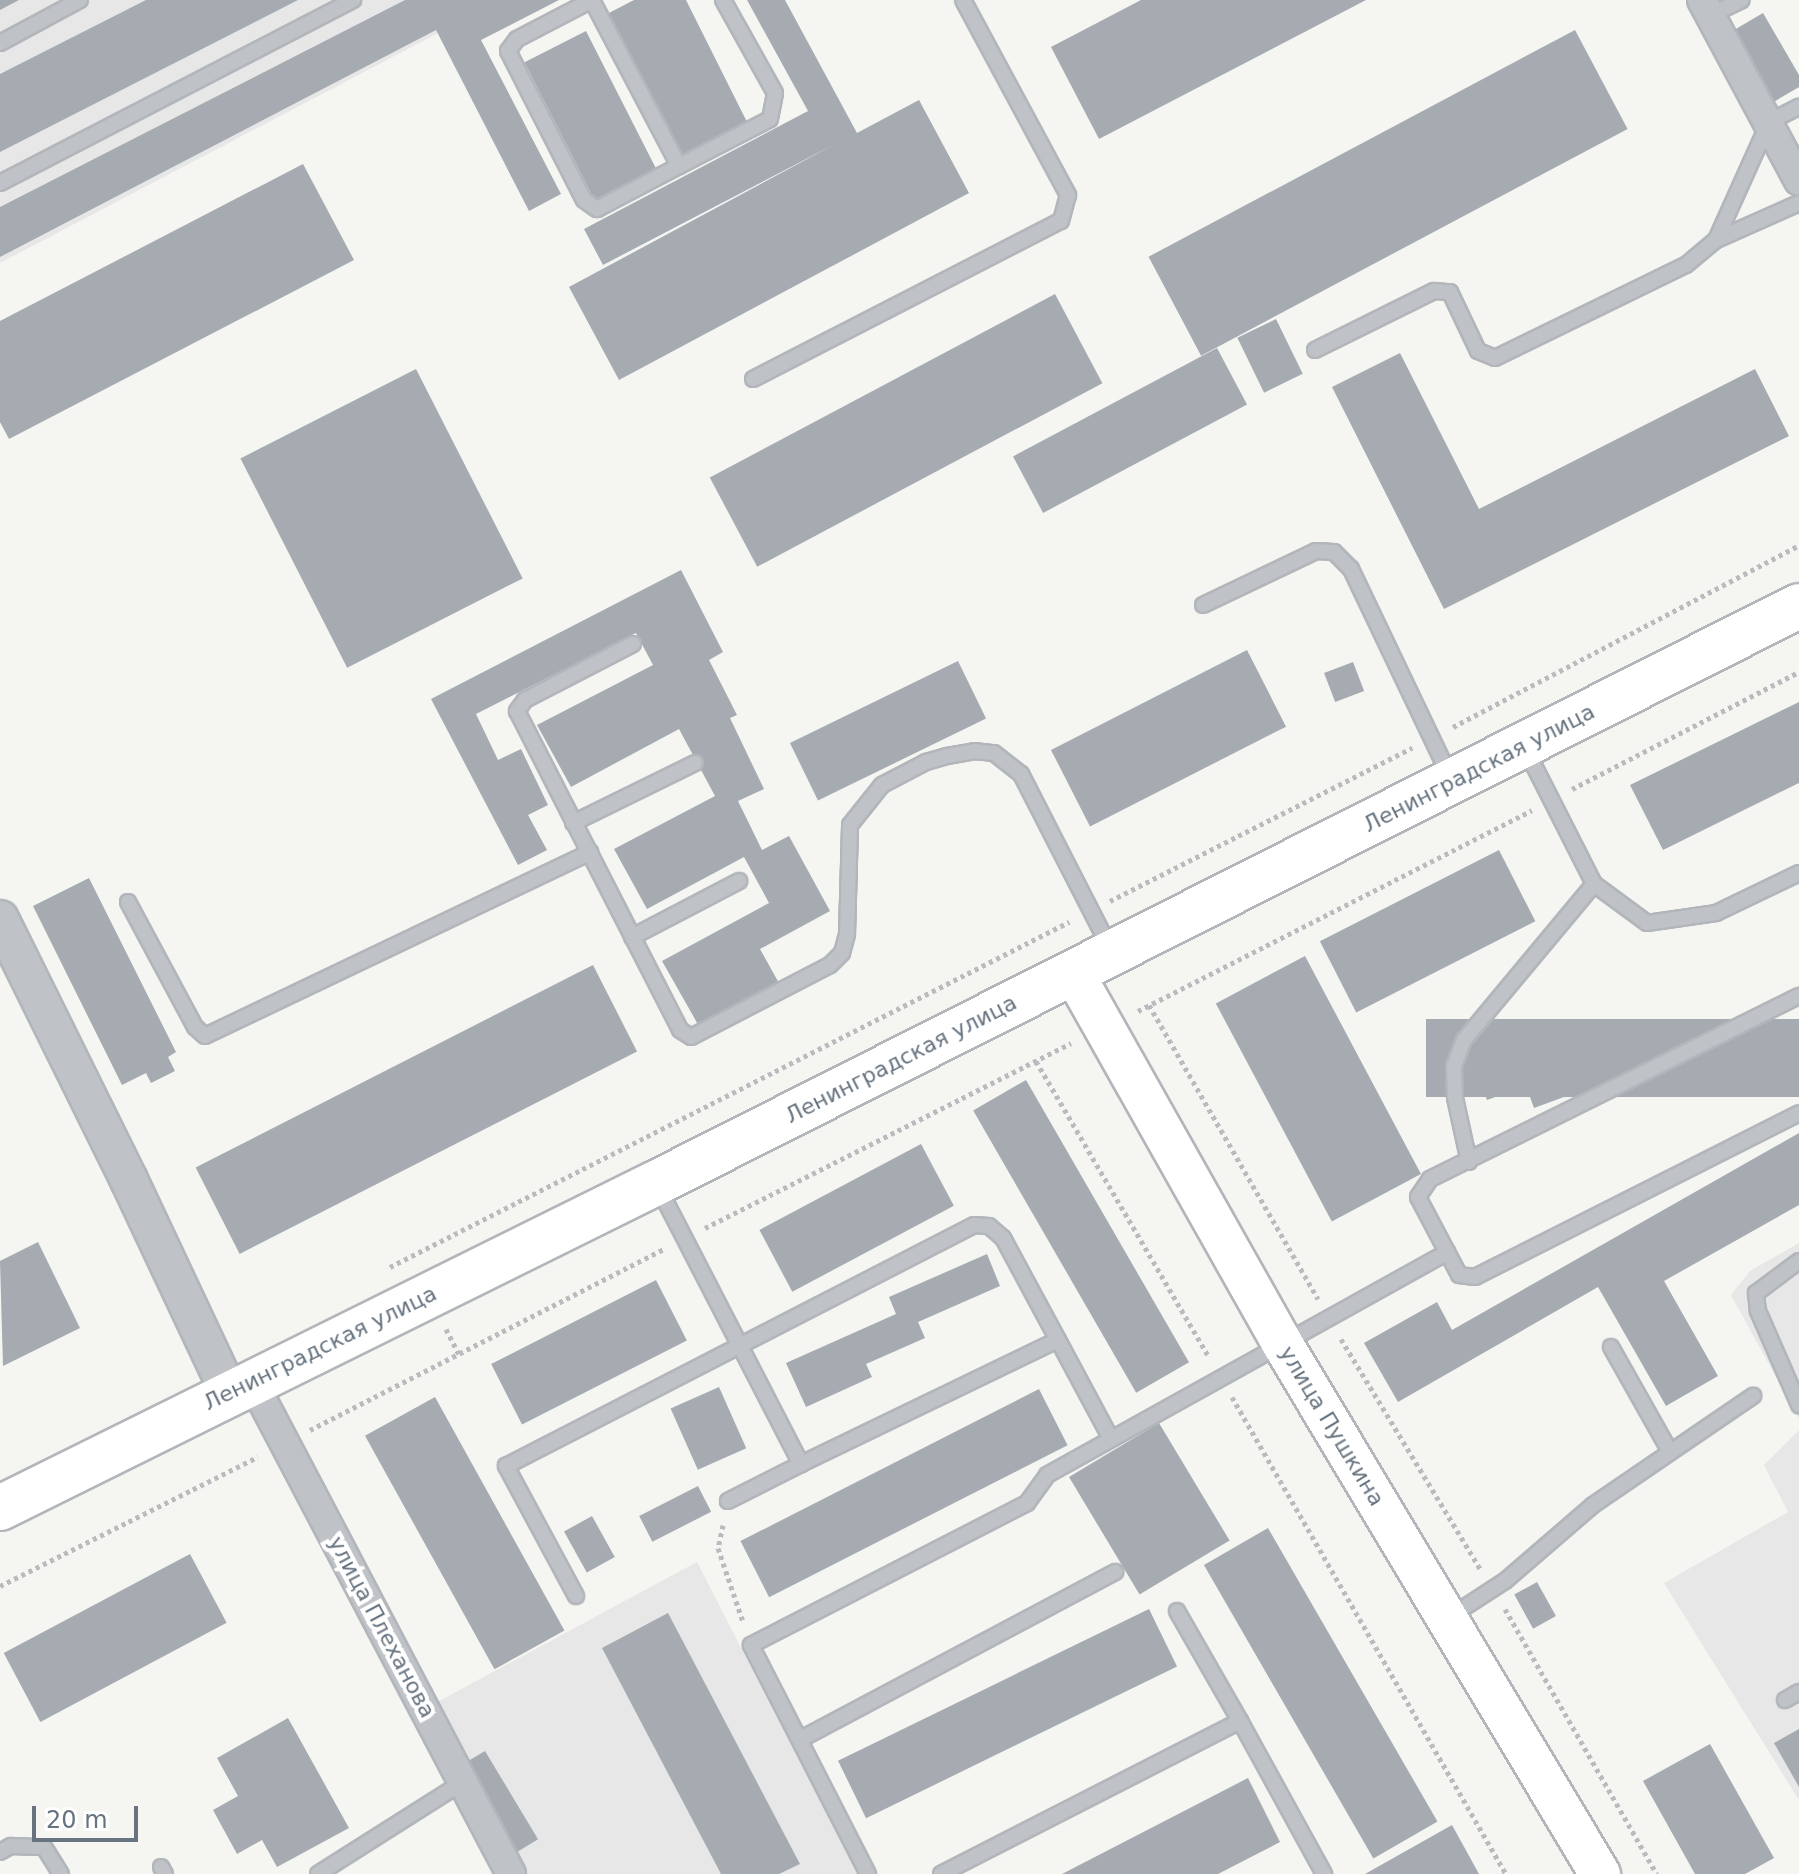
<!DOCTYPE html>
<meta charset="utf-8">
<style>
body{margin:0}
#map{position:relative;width:1799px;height:1874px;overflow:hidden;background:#f5f5f2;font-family:"DejaVu Sans",sans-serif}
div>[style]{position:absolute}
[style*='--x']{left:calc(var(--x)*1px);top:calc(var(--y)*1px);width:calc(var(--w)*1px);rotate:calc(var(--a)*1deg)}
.built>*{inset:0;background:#e6e7e6}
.building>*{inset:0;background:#a5abb1;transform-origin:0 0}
.path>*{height:5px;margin-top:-2.5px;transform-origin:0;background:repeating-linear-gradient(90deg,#b9bbbe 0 4px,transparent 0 8px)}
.roads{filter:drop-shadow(2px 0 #b2b6ba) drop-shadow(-2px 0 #b2b6ba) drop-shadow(0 2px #b2b6ba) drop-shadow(0 -2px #b2b6ba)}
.service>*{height:14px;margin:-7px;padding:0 7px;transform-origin:7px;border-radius:7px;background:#bfc2c6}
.minor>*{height:28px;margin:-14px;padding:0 14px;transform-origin:14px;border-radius:14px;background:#bfc2c6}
.tertiary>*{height:36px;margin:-18px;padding:0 18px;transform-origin:18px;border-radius:18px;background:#bfc2c6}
.secondary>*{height:40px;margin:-20px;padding:0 20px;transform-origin:20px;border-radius:20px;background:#fff}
.trunk>*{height:44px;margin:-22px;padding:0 22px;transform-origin:22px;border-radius:22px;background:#fff}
span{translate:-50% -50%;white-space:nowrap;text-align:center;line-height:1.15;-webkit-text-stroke:8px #fff;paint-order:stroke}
.street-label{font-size:22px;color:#677480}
.scale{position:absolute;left:32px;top:1806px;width:106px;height:36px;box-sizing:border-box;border:4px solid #677480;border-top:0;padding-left:10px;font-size:24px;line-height:28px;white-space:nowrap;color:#677480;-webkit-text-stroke:6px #fff;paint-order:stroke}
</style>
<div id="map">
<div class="built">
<div style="clip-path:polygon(0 0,501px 0,0 263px)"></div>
<div style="clip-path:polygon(1799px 1243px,1799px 1419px,1731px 1295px,1750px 1271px)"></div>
<div style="clip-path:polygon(1799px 1430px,1799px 1800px,1664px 1583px,1788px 1512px,1764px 1465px)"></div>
<div style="clip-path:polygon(697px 1562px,857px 1874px,521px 1874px,430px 1706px)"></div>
</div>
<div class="building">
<div style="clip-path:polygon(0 0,19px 0,0 10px)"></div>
<div style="clip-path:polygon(146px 0,298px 0,0 152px,0 74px)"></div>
<div style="clip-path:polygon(405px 0,559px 0,481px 40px,561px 194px,529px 211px,436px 30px,0 257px,0 207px)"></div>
<div style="clip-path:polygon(634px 0,686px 0,748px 124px,679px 158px,607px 14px)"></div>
<div style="clip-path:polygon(747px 0,785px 0,857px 133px,919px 100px,969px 193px,619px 380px,569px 287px,835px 144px,603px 265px,584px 229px,808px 111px)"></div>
<div style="clip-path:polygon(1141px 0,1366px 0,1099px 139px,1051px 47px)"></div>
<div style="clip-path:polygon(1763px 13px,1799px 75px,1799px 87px,1765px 107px,1724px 36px)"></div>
<div style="left:1575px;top:30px;width:112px;height:483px;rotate:62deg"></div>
<div style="left:586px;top:31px;width:157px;height:69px;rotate:63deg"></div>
<div style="clip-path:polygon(303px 164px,354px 260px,9px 439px,0 422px,0 321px)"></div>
<div style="left:1055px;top:294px;width:101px;height:391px;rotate:62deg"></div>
<div style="left:1276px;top:319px;width:61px;height:43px;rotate:64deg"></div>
<div style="left:1217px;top:348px;width:64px;height:231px;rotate:62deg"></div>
<div style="clip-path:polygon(1400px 353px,1479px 509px,1755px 369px,1789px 436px,1444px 609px,1332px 387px)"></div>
<div style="left:416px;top:369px;width:235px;height:197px;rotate:63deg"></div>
<div style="clip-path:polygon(681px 570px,723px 652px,709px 660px,737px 715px,730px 718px,764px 789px,738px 801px,762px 850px,789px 836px,830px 911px,760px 949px,780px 985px,700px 1028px,662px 961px,769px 903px,744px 857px,647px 909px,614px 849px,715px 796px,679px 729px,571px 787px,537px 725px,653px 665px,636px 633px,476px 714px,498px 760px,521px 749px,548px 805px,528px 815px,547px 850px,518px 865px,431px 699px)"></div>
<div style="left:1247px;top:650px;width:86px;height:220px;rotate:63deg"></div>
<div style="left:958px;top:661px;width:64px;height:187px;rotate:64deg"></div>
<div style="left:1353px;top:662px;width:31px;height:31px;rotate:69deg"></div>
<div style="clip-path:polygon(1799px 702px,1799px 783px,1663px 850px,1630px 785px)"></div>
<div style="left:1499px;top:850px;width:80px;height:201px;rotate:63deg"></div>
<div style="clip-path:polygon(89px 878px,176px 1052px,168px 1057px,175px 1071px,151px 1083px,146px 1073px,122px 1085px,33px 906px)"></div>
<div style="left:1305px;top:956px;width:247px;height:101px;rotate:62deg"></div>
<div style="left:593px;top:965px;width:97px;height:446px;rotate:63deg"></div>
<div style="left:1799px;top:1019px;width:78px;height:373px;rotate:90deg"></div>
<div style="clip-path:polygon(1545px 1044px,1564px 1097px,1534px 1108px,1526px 1086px,1487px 1100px,1476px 1069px)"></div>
<div style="left:1026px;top:1080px;width:326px;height:61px;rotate:60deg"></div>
<div style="clip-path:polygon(1799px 1133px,1799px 1205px,1664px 1281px,1718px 1376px,1666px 1406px,1598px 1287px,1398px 1402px,1364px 1343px,1437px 1302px,1452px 1330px)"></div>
<div style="left:921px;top:1144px;width:70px;height:183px;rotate:62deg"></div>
<div style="clip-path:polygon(38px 1242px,80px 1328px,3px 1366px,0 1261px)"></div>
<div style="clip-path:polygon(987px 1254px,1000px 1286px,918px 1322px,925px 1338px,866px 1364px,872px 1377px,806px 1407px,786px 1363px,896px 1314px,889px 1297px)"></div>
<div style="left:656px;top:1280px;width:68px;height:185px;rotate:63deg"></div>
<div style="left:719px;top:1387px;width:67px;height:53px;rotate:66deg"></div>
<div style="left:1039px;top:1389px;width:63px;height:335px;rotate:63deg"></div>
<div style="left:435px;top:1397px;width:267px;height:80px;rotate:61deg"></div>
<div style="left:1159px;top:1423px;width:137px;height:105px;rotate:59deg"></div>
<div style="left:698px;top:1486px;width:29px;height:66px;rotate:63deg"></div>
<div style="left:592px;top:1516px;width:47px;height:32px;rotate:61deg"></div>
<div style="left:1268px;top:1528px;width:339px;height:74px;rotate:60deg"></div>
<div style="left:190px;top:1554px;width:78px;height:211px;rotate:62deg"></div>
<div style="left:1537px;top:1582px;width:39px;height:26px;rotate:61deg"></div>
<div style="left:1149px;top:1609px;width:64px;height:346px;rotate:64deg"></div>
<div style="clip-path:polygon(668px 1613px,800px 1864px,779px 1874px,721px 1874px,602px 1648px)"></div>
<div style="clip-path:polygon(288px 1718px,349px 1828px,277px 1867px,262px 1840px,237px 1854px,213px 1810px,238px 1796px,217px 1758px)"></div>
<div style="clip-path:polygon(1799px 1729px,1799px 1787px,1774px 1743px)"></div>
<div style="clip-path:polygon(1710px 1744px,1774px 1858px,1745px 1874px,1695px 1874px,1643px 1781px)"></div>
<div style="left:485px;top:1751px;width:103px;height:24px;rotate:59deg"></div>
<div style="clip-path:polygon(1248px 1778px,1280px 1842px,1218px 1874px,1062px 1874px)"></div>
<div style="clip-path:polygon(1452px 1825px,1479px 1874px,1365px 1874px)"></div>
</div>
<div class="path">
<div style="--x:1453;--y:727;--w:391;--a:-27.7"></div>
<div style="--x:1572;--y:789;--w:255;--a:-27.3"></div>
<div style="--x:1110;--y:901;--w:339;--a:-26.9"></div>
<div style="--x:1149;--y:1005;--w:339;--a:60.1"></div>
<div style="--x:1138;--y:1011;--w:442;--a:-27"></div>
<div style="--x:1036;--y:1061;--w:343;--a:59.7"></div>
<div style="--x:705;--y:1228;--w:410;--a:-26.8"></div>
<div style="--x:390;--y:1267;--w:762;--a:-26.94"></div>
<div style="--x:446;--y:1329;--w:28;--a:63"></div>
<div style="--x:1341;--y:1339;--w:270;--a:58.8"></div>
<div style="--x:1232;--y:1397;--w:550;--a:60.13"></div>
<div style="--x:310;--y:1430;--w:398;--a:-27.1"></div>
<div style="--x:723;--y:1525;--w:24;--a:102"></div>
<div style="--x:718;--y:1548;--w:78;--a:71.3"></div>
<div style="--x:0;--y:1586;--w:288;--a:-26.6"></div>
<div style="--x:1505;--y:1609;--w:305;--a:60.2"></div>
</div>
<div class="roads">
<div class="service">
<div style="--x:1711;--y:15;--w:34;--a:-26"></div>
<div style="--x:0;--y:43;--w:91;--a:-28.3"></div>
<div style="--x:679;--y:166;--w:187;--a:-117.7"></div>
<div style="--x:592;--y:0;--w:85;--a:152.5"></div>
<div style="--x:517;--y:39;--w:15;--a:127"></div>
<div style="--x:508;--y:51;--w:167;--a:63"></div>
<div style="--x:584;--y:200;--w:16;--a:35"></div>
<div style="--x:597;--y:209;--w:93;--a:-27.7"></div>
<div style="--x:679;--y:166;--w:102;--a:-27.3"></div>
<div style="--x:770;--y:119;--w:26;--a:-79"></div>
<div style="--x:775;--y:93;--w:107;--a:-119.2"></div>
<div style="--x:0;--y:183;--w:398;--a:-27.4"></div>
<div style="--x:1716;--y:240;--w:129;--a:-65.8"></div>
<div style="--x:1769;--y:122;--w:34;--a:-27"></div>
<div style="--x:1315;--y:350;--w:133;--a:-26.4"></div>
<div style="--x:1434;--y:291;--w:16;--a:4"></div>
<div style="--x:1450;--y:292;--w:65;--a:64.6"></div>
<div style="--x:1478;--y:351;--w:18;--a:22"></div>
<div style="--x:1495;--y:358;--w:212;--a:-26"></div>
<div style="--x:1686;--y:265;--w:39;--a:-40"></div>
<div style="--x:1716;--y:240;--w:91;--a:-24"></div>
<div style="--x:753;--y:379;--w:346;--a:-27.2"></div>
<div style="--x:1061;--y:221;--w:27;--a:-75"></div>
<div style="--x:1068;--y:195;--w:221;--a:-118.3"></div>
<div style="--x:1203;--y:605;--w:125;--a:-25.5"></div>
<div style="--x:1316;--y:551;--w:18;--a:3"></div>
<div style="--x:1334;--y:552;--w:24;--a:45"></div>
<div style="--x:1351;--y:569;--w:230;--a:64.5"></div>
<div style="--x:633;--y:644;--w:122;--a:152.6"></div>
<div style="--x:525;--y:700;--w:14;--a:126"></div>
<div style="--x:517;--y:711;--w:358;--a:62.9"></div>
<div style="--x:680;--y:1030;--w:13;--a:32"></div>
<div style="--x:691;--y:1037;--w:157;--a:-27.4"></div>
<div style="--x:830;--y:965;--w:17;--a:-45"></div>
<div style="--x:842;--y:953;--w:20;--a:-75"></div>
<div style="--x:847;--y:934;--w:109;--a:-88.4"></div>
<div style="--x:850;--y:825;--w:51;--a:-51.3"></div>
<div style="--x:882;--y:785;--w:50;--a:-27.6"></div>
<div style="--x:926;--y:762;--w:22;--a:-16"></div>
<div style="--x:947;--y:756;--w:27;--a:-10"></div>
<div style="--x:974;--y:751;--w:20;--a:6"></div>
<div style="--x:994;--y:753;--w:34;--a:38"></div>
<div style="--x:1021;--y:774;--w:195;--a:62.9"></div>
<div style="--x:1525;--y:748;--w:153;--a:63.1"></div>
<div style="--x:1594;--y:884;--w:66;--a:36.3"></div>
<div style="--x:1647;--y:923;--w:70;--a:-8.2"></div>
<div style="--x:1716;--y:913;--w:92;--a:-25.7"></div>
<div style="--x:573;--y:823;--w:136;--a:-26.2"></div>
<div style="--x:128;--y:902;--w:142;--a:61.8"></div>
<div style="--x:195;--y:1027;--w:13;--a:42"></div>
<div style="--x:205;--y:1036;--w:427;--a:-25.5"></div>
<div style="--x:632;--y:937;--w:121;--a:-27.6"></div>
<div style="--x:1469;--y:1162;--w:66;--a:-102.3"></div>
<div style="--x:1455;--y:1098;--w:32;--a:-92"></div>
<div style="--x:1454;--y:1066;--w:28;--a:-69"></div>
<div style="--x:1464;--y:1040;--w:203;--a:-50.2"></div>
<div style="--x:658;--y:1187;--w:312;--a:62.7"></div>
<div style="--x:801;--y:1464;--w:82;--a:153.1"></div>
<div style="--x:1447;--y:1252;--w:26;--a:62"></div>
<div style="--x:1459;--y:1275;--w:16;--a:7"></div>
<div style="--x:1475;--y:1277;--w:363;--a:-26.8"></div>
<div style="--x:1799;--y:1261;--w:54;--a:143.3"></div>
<div style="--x:1756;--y:1293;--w:18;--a:84"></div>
<div style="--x:1758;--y:1311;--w:103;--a:66.4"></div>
<div style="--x:1611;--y:1347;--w:118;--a:60.6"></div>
<div style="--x:801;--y:1464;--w:285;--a:-25.8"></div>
<div style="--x:1058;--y:1340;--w:112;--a:61.8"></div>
<div style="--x:576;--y:1596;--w:148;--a:-118.3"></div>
<div style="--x:506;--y:1466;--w:526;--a:-27.25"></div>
<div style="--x:974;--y:1225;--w:15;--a:4"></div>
<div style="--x:989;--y:1226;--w:18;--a:41"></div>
<div style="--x:1003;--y:1238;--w:116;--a:61.7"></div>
<div style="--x:1177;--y:1611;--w:127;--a:60.2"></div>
<div style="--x:1448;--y:1618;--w:68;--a:-33"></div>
<div style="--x:1505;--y:1581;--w:116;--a:-40.8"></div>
<div style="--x:1593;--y:1505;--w:194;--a:-34.3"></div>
<div style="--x:1785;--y:1700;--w:16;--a:-30"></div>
<div style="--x:801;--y:1739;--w:356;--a:-28"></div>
<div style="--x:0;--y:1852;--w:13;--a:-29"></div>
<div style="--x:11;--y:1846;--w:33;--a:2"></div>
<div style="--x:44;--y:1847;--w:32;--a:58"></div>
<div style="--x:161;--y:1867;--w:8;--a:60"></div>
<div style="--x:318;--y:1874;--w:172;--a:-32.4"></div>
<div style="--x:868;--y:1874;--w:257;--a:-117.1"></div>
<div style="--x:751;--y:1645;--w:310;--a:-27.2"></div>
<div style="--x:1027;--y:1503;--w:34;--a:-54"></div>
<div style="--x:1047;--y:1475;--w:458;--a:-29.1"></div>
<div style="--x:1447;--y:1252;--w:62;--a:-117.8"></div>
<div style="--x:1418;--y:1197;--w:22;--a:-56"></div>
<div style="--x:1430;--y:1179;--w:412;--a:-26.4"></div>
<div style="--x:941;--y:1874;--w:336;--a:-27.1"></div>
<div style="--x:1240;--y:1721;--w:175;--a:61.2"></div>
</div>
<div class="minor">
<div style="--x:1702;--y:0;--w:205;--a:61.8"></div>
<div style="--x:252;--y:1381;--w:557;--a:62.28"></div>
</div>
<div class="tertiary">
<div style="--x:0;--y:919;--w:289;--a:63.7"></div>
<div style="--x:128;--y:1178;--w:238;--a:64.8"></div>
</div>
<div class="secondary">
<div style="--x:1073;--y:972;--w:426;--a:60.6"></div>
<div style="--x:1282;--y:1343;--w:619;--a:59.08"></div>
</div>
<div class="trunk">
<div style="--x:0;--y:1508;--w:732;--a:-26.36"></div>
<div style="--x:656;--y:1183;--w:1280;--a:-26.79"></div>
</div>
</div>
<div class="street-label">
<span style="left:1479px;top:768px;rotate:-27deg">Ленинградская улица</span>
<span style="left:901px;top:1059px;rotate:-27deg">Ленинградская улица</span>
<span style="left:320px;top:1348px;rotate:-26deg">Ленинградская улица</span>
<span style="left:1332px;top:1426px;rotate:59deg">улица Пушкина</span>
<span style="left:382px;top:1627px;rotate:62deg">улица Плеханова</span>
</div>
<div class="scale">20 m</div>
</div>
